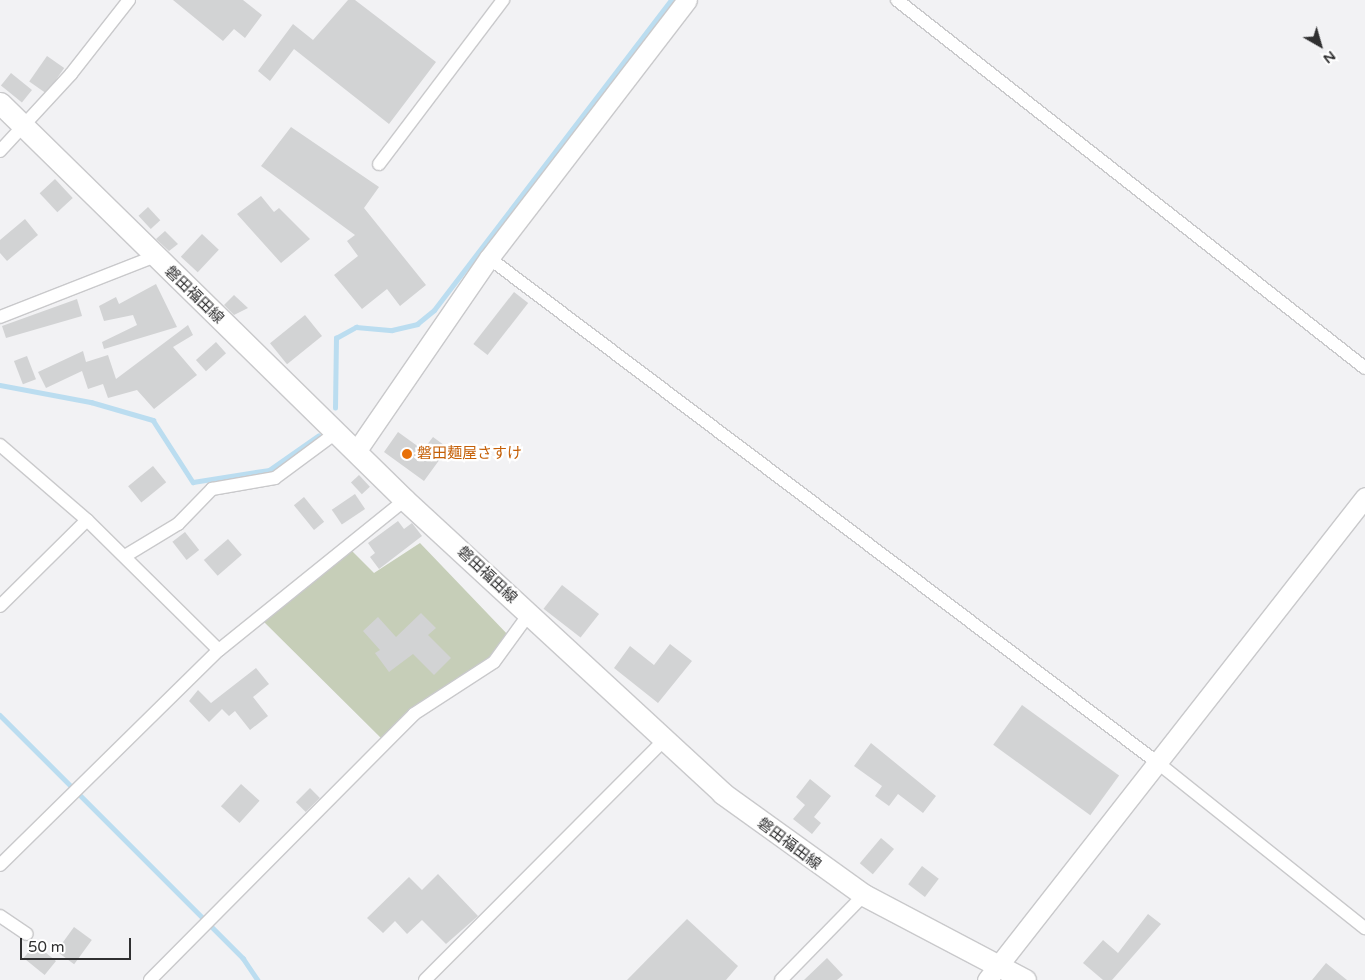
<!DOCTYPE html>
<meta charset="utf-8">
<style>
body{margin:0}
#map{position:relative;width:1365px;height:980px;overflow:hidden;background:#f2f2f4;font-family:"Varela Round","Noto Sans JP",sans-serif}
div>[style]{position:absolute}
[style*='--x']{left:calc(var(--x)*1px);top:calc(var(--y)*1px);width:calc(var(--w)*1px);rotate:calc(var(--a)*1deg)}
.green>*{inset:0;background:#c6ceb8}
.stream>*{height:4.5px;margin:-2.25px;padding:0 2.25px;transform-origin:2.25px;border-radius:2.25px;background:#bbddf0}
.building>*{inset:0;background:#d2d3d4;transform-origin:0 0}
.roads{filter:drop-shadow(1px 0 #c9c9cb) drop-shadow(-1px 0 #c9c9cb) drop-shadow(0 1px #c9c9cb) drop-shadow(0 -1px #c9c9cb)}
.street>*{height:12px;margin:-6px;padding:0 6px;transform-origin:6px;border-radius:6px;background:#fff}
.secondary>*{height:19px;margin:-9.5px;padding:0 9.5px;transform-origin:9.5px;border-radius:9.5px;background:#fff}
.primary>*{height:21px;margin:-10.5px;padding:0 10.5px;transform-origin:10.5px;border-radius:10.5px;background:#fff}
.dots>*{width:14px;height:14px;translate:-50% -50%;box-sizing:border-box;border:2px solid #fff;border-radius:50%}
span{translate:-50% -50%;white-space:nowrap;text-align:center;line-height:1.15;-webkit-text-stroke:4.5px #fff;paint-order:stroke}
.street-label{font-size:15px;color:#303031}
.food-label{font-size:15px;color:#c56008}
.left{translate:0 -50%;text-align:left}
.north{position:absolute;left:1295px;top:20px;width:50px;height:50px;-webkit-text-stroke:4px #fff;paint-order:stroke;rotate:142deg;font-size:14px;font-weight:700;line-height:20px;text-align:center;color:#303031}
.north::after{content:'';display:block;margin:auto;width:18px;height:22px;background:#303031;clip-path:polygon(50% 0,100% 100%,50% 72%,0 100%)}
.scale{position:absolute;left:20px;top:938px;width:111px;height:22px;box-sizing:border-box;border:2px solid #303031;border-top:0;padding-left:6px;font-size:15px;line-height:18px;white-space:nowrap;color:#303031;-webkit-text-stroke:4px #fff;paint-order:stroke}
</style>
<div id="map">
<div class="green">
<div style="clip-path:polygon(420px 543px,511px 638px,483px 669px,385px 742px,260px 618px,352px 551px,374px 573px)"></div>
</div>
<div class="stream">
<div style="--x:0;--y:385;--w:93;--a:10.6"></div>
<div style="--x:91;--y:402;--w:65;--a:16.2"></div>
<div style="--x:153;--y:420;--w:74;--a:57.2"></div>
<div style="--x:193;--y:482;--w:77;--a:-9"></div>
<div style="--x:269;--y:470;--w:60;--a:-34.8"></div>
<div style="--x:335;--y:408;--w:70;--a:-89.2"></div>
<div style="--x:336;--y:338;--w:23;--a:-29"></div>
<div style="--x:356;--y:327;--w:36;--a:5"></div>
<div style="--x:392;--y:330;--w:26;--a:-13"></div>
<div style="--x:417;--y:324;--w:22;--a:-39"></div>
<div style="--x:434;--y:310;--w:390;--a:-52.6"></div>
<div style="--x:0;--y:715;--w:344;--a:45"></div>
<div style="--x:243;--y:958;--w:27;--a:56"></div>
</div>
<div class="building">
<div style="clip-path:polygon(173px 0,243px 0,262px 15px,245px 38px,234px 29px,223px 41px)"></div>
<div style="clip-path:polygon(348px 0,355px 0,436px 62px,389px 124px,294px 49px,270px 81px,258px 71px,293px 24px,313px 40px)"></div>
<div style="left:47px;top:56px;width:21px;height:31px;rotate:35deg"></div>
<div style="left:11px;top:73px;width:27px;height:16px;rotate:39deg"></div>
<div style="clip-path:polygon(291px 127px,379px 187px,364px 208px,426px 285px,400px 306px,387px 289px,362px 309px,334px 275px,358px 256px,347px 241px,355px 235px,261px 166px)"></div>
<div style="left:55px;top:179px;width:26px;height:21px;rotate:47deg"></div>
<div style="clip-path:polygon(261px 196px,274px 212px,279px 208px,310px 239px,281px 263px,237px 214px)"></div>
<div style="left:148px;top:207px;width:18px;height:13px;rotate:47deg"></div>
<div style="clip-path:polygon(25px 219px,38px 235px,7px 261px,0 253px,0 240px)"></div>
<div style="clip-path:polygon(165px 231px,178px 244px,169px 251px,156px 239px)"></div>
<div style="left:202px;top:234px;width:23px;height:31px;rotate:43deg"></div>
<div style="clip-path:polygon(156px 284px,177px 327px,104px 349px,102px 342px,137px 325px,133px 315px,104px 321px,99px 306px,116px 297px,119px 304px)"></div>
<div style="left:514px;top:292px;width:18px;height:66px;rotate:38deg"></div>
<div style="clip-path:polygon(234px 295px,248px 308px,234px 315px,224px 305px)"></div>
<div style="clip-path:polygon(77px 299px,82px 316px,6px 338px,2px 326px)"></div>
<div style="left:305px;top:315px;width:27px;height:45px;rotate:51deg"></div>
<div style="clip-path:polygon(188px 325px,193px 335px,173px 347px,197px 375px,154px 409px,137px 390px,108px 398px,103px 384px,88px 389px,82px 371px,46px 388px,38px 372px,83px 351px,86px 362px,108px 355px,116px 379px)"></div>
<div style="left:216px;top:342px;width:15px;height:27px;rotate:48deg"></div>
<div style="left:27px;top:356px;width:25px;height:14px;rotate:69deg"></div>
<div style="clip-path:polygon(398px 432px,423px 450px,433px 437px,448px 448px,424px 481px,384px 452px)"></div>
<div style="left:153px;top:466px;width:21px;height:32px;rotate:51deg"></div>
<div style="left:359px;top:475px;width:16px;height:11px;rotate:47deg"></div>
<div style="left:355px;top:494px;width:18px;height:28px;rotate:56deg"></div>
<div style="left:304px;top:497px;width:32px;height:13px;rotate:51deg"></div>
<div style="clip-path:polygon(398px 521px,404px 529px,412px 523px,422px 536px,379px 569px,370px 557px,375px 553px,368px 543px)"></div>
<div style="left:185px;top:532px;width:23px;height:16px;rotate:52deg"></div>
<div style="left:228px;top:539px;width:21px;height:32px;rotate:49deg"></div>
<div style="left:562px;top:585px;width:47px;height:30px;rotate:38deg"></div>
<div style="clip-path:polygon(421px 613px,436px 628px,428px 635px,451px 658px,434px 675px,413px 654px,389px 672px,375px 653px,380px 650px,363px 631px,378px 617px,396px 637px)"></div>
<div style="clip-path:polygon(670px 644px,692px 661px,658px 703px,614px 668px,630px 646px,654px 665px)"></div>
<div style="clip-path:polygon(256px 668px,269px 684px,253px 697px,268px 716px,250px 730px,235px 711px,229px 716px,222px 709px,209px 722px,189px 701px,198px 690px,211px 703px)"></div>
<div style="left:1022px;top:705px;width:120px;height:49px;rotate:36deg"></div>
<div style="clip-path:polygon(871px 743px,936px 796px,923px 813px,898px 794px,889px 806px,875px 796px,882px 786px,854px 766px)"></div>
<div style="clip-path:polygon(810px 779px,831px 796px,814px 817px,821px 823px,812px 834px,793px 819px,805px 805px,796px 797px)"></div>
<div style="left:241px;top:784px;width:25px;height:30px;rotate:42deg"></div>
<div style="left:310px;top:788px;width:14px;height:20px;rotate:45deg"></div>
<div style="left:881px;top:838px;width:17px;height:33px;rotate:40deg"></div>
<div style="left:922px;top:866px;width:21px;height:23px;rotate:37deg"></div>
<div style="clip-path:polygon(438px 874px,478px 916px,446px 944px,422px 920px,407px 934px,395px 921px,383px 933px,367px 918px,409px 877px,422px 890px)"></div>
<div style="clip-path:polygon(1148px 914px,1161px 924px,1112px 980px,1103px 980px,1083px 963px,1103px 940px,1118px 953px)"></div>
<div style="clip-path:polygon(687px 919px,738px 966px,726px 980px,627px 980px)"></div>
<div style="left:74px;top:927px;width:22px;height:30px;rotate:36deg"></div>
<div style="left:35px;top:944px;width:27px;height:18px;rotate:39deg"></div>
<div style="clip-path:polygon(827px 958px,843px 975px,837px 980px,804px 980px)"></div>
<div style="clip-path:polygon(1326px 963px,1347px 980px,1312px 980px)"></div>
</div>
<div class="roads">
<div class="street">
<div style="--x:897;--y:0;--w:595;--a:38.18"></div>
<div style="--x:0;--y:151;--w:105;--a:-47.3"></div>
<div style="--x:71;--y:74;--w:94;--a:-51.9"></div>
<div style="--x:379;--y:164;--w:206;--a:-52.9"></div>
<div style="--x:489;--y:258;--w:838;--a:37.05"></div>
<div style="--x:1158;--y:763;--w:265;--a:38.6"></div>
<div style="--x:0;--y:317;--w:164;--a:-21.4"></div>
<div style="--x:0;--y:445;--w:115;--a:40.8"></div>
<div style="--x:87;--y:520;--w:185;--a:44.6"></div>
<div style="--x:125;--y:556;--w:62;--a:-31.1"></div>
<div style="--x:178;--y:524;--w:49;--a:-45.8"></div>
<div style="--x:212;--y:489;--w:64;--a:-9.9"></div>
<div style="--x:275;--y:478;--w:77;--a:-36.6"></div>
<div style="--x:0;--y:606;--w:122;--a:-44.7"></div>
<div style="--x:0;--y:865;--w:307;--a:-44.5"></div>
<div style="--x:219;--y:650;--w:239;--a:-38.9"></div>
<div style="--x:0;--y:916;--w:32;--a:34"></div>
<div style="--x:150;--y:980;--w:375;--a:-45.2"></div>
<div style="--x:414;--y:714;--w:95;--a:-33"></div>
<div style="--x:494;--y:662;--w:59;--a:-53.9"></div>
<div style="--x:425;--y:980;--w:337;--a:-45.1"></div>
<div style="--x:781;--y:980;--w:119;--a:-45.7"></div>
</div>
<div class="secondary">
<div style="--x:357;--y:450;--w:233;--a:-55.5"></div>
<div style="--x:489;--y:258;--w:325;--a:-52.5"></div>
<div style="--x:987;--y:980;--w:613;--a:-51.95"></div>
</div>
<div class="primary">
<div style="--x:0;--y:103;--w:567;--a:44.43"></div>
<div style="--x:405;--y:500;--w:432;--a:42.7"></div>
<div style="--x:722;--y:793;--w:175;--a:35.7"></div>
<div style="--x:864;--y:895;--w:182;--a:27.8"></div>
</div>
</div>
<div class="dots">
<div style="left:407px;top:454px;background:#e8710a"></div>
</div>
<div class="street-label">
<span style="left:194px;top:295px;rotate:44deg">磐田福田線</span>
<span style="left:487px;top:575px;rotate:43deg">磐田福田線</span>
<span style="left:789px;top:844px;rotate:37deg">磐田福田線</span>
</div>
<div class="food-label">
<span class="left" style="left:417px;top:454px">磐田麺屋さすけ</span>
</div>
<div class="north">N</div>
<div class="scale">50 m</div>
</div>
